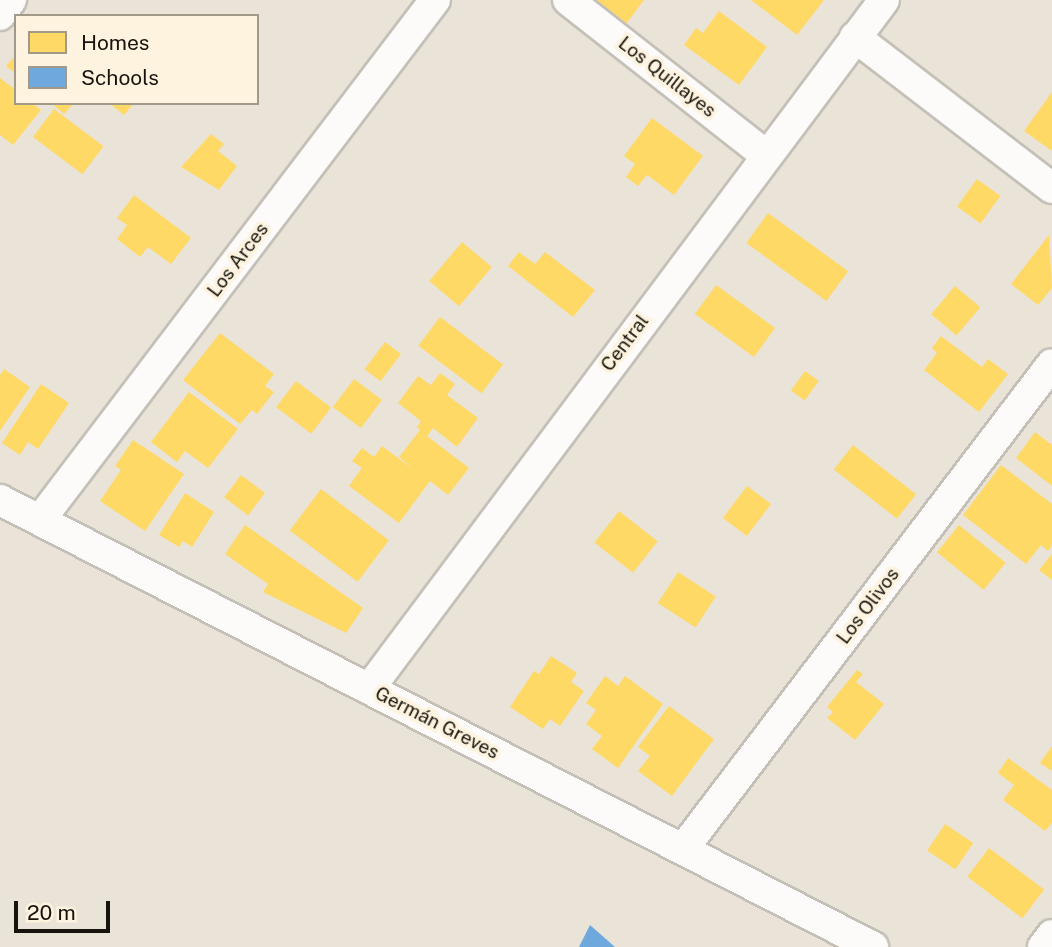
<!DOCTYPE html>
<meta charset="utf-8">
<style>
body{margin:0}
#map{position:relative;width:1052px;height:947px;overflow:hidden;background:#e9e3d8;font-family:"Public Sans",sans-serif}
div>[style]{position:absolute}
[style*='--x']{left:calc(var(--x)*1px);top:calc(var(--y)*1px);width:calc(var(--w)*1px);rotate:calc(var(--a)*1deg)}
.homes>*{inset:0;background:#ffd966;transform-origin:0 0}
.schools>*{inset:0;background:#6fa8dc}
.roads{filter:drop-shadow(2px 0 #c4c0b8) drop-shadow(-2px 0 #c4c0b8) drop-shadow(0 2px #c4c0b8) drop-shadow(0 -2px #c4c0b8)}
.street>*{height:30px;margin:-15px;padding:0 15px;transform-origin:15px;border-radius:15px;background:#fcfbf9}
span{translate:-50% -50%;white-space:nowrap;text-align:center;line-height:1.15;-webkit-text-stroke:7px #fdf3df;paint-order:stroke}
.street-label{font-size:19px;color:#17140d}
.legend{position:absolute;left:14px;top:14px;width:245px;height:91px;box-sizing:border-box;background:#fdf3df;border:2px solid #a19a8b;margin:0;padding:9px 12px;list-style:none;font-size:21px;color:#17140d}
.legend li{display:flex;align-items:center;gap:14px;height:35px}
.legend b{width:35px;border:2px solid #a19a8b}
.scale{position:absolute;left:14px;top:901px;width:96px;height:32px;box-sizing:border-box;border:4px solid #17140d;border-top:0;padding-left:9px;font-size:21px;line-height:24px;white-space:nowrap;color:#17140d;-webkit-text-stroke:5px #fdf3df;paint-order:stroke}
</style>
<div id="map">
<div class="homes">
<div style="clip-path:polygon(594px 0,644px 0,626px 24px)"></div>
<div style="clip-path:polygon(751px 0,824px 0,797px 35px)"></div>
<div style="clip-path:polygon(719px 11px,767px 47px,739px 85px,684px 45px,696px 28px,703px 33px)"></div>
<div style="clip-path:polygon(16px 55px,16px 74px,6px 66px)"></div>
<div style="clip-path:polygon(0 78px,16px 90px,16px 103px,32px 103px,41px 110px,13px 145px,0 135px)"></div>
<div style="clip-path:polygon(1052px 92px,1052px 151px,1024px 131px)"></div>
<div style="clip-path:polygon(51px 103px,74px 103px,64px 114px)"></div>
<div style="clip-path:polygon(109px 103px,134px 103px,124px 115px)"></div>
<div style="left:54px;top:109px;width:62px;height:35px;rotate:37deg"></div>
<div style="clip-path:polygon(652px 118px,703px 156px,674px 195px,647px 175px,638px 186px,626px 177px,635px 164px,624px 156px)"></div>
<div style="clip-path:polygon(211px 134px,224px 144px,218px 151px,237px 166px,219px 190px,181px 167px)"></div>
<div style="left:977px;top:179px;width:29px;height:34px;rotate:36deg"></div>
<div style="clip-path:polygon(134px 195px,191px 238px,171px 264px,148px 247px,140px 257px,117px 239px,127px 225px,117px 218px)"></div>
<div style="left:768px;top:213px;width:99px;height:37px;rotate:36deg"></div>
<div style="clip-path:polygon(1049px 235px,1052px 288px,1038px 305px,1011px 284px)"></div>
<div style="left:462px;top:242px;width:39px;height:51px;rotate:40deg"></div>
<div style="clip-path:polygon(519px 252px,535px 264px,545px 252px,595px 290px,573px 317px,508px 266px)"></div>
<div style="left:716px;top:285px;width:73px;height:36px;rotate:36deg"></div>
<div style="left:955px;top:286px;width:33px;height:37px;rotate:40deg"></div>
<div style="left:440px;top:317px;width:79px;height:36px;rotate:37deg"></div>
<div style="clip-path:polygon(220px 333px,274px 374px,265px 386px,274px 392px,257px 414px,252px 410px,240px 424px,183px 380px)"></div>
<div style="clip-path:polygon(941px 336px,982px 367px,988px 359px,1008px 374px,979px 412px,924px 370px,937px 353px,932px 348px)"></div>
<div style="left:385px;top:342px;width:20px;height:34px;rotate:37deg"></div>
<div style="clip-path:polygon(4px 369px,30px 387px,0 431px,0 375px)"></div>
<div style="left:805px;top:371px;width:17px;height:24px;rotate:36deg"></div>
<div style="clip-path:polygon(440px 373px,455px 384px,447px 395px,478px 418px,457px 447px,433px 428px,427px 436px,469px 468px,448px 495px,430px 481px,399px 523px,349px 486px,362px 468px,352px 461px,362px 448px,374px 457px,382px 446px,414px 470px,399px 457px,420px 430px,417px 427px,421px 421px,398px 403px,418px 376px,431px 385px)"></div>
<div style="left:354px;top:379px;width:35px;height:35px;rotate:37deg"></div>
<div style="left:296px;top:381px;width:44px;height:33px;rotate:37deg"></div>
<div style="clip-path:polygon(41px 384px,69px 403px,38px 449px,28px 442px,20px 455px,2px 443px)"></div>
<div style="clip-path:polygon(189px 392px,238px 429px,208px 468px,185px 451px,177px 462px,151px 442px)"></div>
<div style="clip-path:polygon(1035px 432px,1052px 445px,1052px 486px,1016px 458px)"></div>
<div style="clip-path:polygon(133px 440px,184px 474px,145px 531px,100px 501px,121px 470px,115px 466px)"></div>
<div style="left:853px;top:445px;width:80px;height:31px;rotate:38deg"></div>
<div style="clip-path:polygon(1001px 465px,1052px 504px,1052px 545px,1048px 551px,1041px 545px,1026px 564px,963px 515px)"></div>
<div style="left:241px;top:475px;width:30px;height:28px;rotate:37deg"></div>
<div style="left:747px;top:486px;width:30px;height:40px;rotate:37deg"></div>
<div style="left:321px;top:489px;width:85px;height:52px;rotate:37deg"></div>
<div style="clip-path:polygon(185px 493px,214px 512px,192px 547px,183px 541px,179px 547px,159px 535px)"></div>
<div style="left:619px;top:511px;width:49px;height:40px;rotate:38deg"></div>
<div style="clip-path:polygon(245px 525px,363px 608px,346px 633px,263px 592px,268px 584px,225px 554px)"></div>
<div style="left:959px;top:525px;width:60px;height:35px;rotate:39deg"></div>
<div style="clip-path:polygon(1052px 554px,1052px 580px,1039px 570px)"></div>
<div style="left:678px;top:572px;width:45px;height:37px;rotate:33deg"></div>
<div style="clip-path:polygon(551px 656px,577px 673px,571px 682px,584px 691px,560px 726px,550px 719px,543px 729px,510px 707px,534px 671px,539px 674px)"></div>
<div style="clip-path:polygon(857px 670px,863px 674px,856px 682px,884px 704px,855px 740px,827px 718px,833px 712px,827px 707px)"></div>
<div style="clip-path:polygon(605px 676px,618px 686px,625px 676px,663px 704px,618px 768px,592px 749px,602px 736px,586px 724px,596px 710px,586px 703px)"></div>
<div style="clip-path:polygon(669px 706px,714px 739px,672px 796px,638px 771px,650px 756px,638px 747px)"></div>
<div style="clip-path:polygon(1052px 746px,1052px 771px,1040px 763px)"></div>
<div style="clip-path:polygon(1008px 758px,1052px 790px,1052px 823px,1045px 831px,1003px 800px,1014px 785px,998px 773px)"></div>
<div style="left:945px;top:824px;width:34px;height:32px;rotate:34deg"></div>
<div style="left:989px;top:848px;width:69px;height:36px;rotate:37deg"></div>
</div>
<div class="schools">
<div style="clip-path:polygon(590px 925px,615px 947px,579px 947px)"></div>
</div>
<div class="roads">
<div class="street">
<div style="--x:568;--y:0;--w:251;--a:38.1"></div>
<div style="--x:0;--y:15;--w:19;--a:-54"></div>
<div style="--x:855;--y:37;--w:248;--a:37.5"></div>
<div style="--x:0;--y:500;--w:981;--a:27.11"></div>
<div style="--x:40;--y:520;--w:653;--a:-52.78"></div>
<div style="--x:369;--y:689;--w:860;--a:-53.22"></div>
<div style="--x:683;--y:849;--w:609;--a:-52.74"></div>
<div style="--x:1043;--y:947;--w:15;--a:-53"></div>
</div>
</div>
<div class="street-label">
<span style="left:667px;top:77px;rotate:38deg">Los Quillayes</span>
<span style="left:238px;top:260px;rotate:-53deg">Los Arces</span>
<span style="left:625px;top:343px;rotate:-53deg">Central</span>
<span style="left:868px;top:606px;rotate:-53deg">Los Olivos</span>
<span style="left:437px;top:723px;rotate:27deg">Germán Greves</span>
</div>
<ul class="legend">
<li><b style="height:19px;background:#ffd966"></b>Homes</li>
<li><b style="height:19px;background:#6fa8dc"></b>Schools</li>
</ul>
<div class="scale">20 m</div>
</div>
